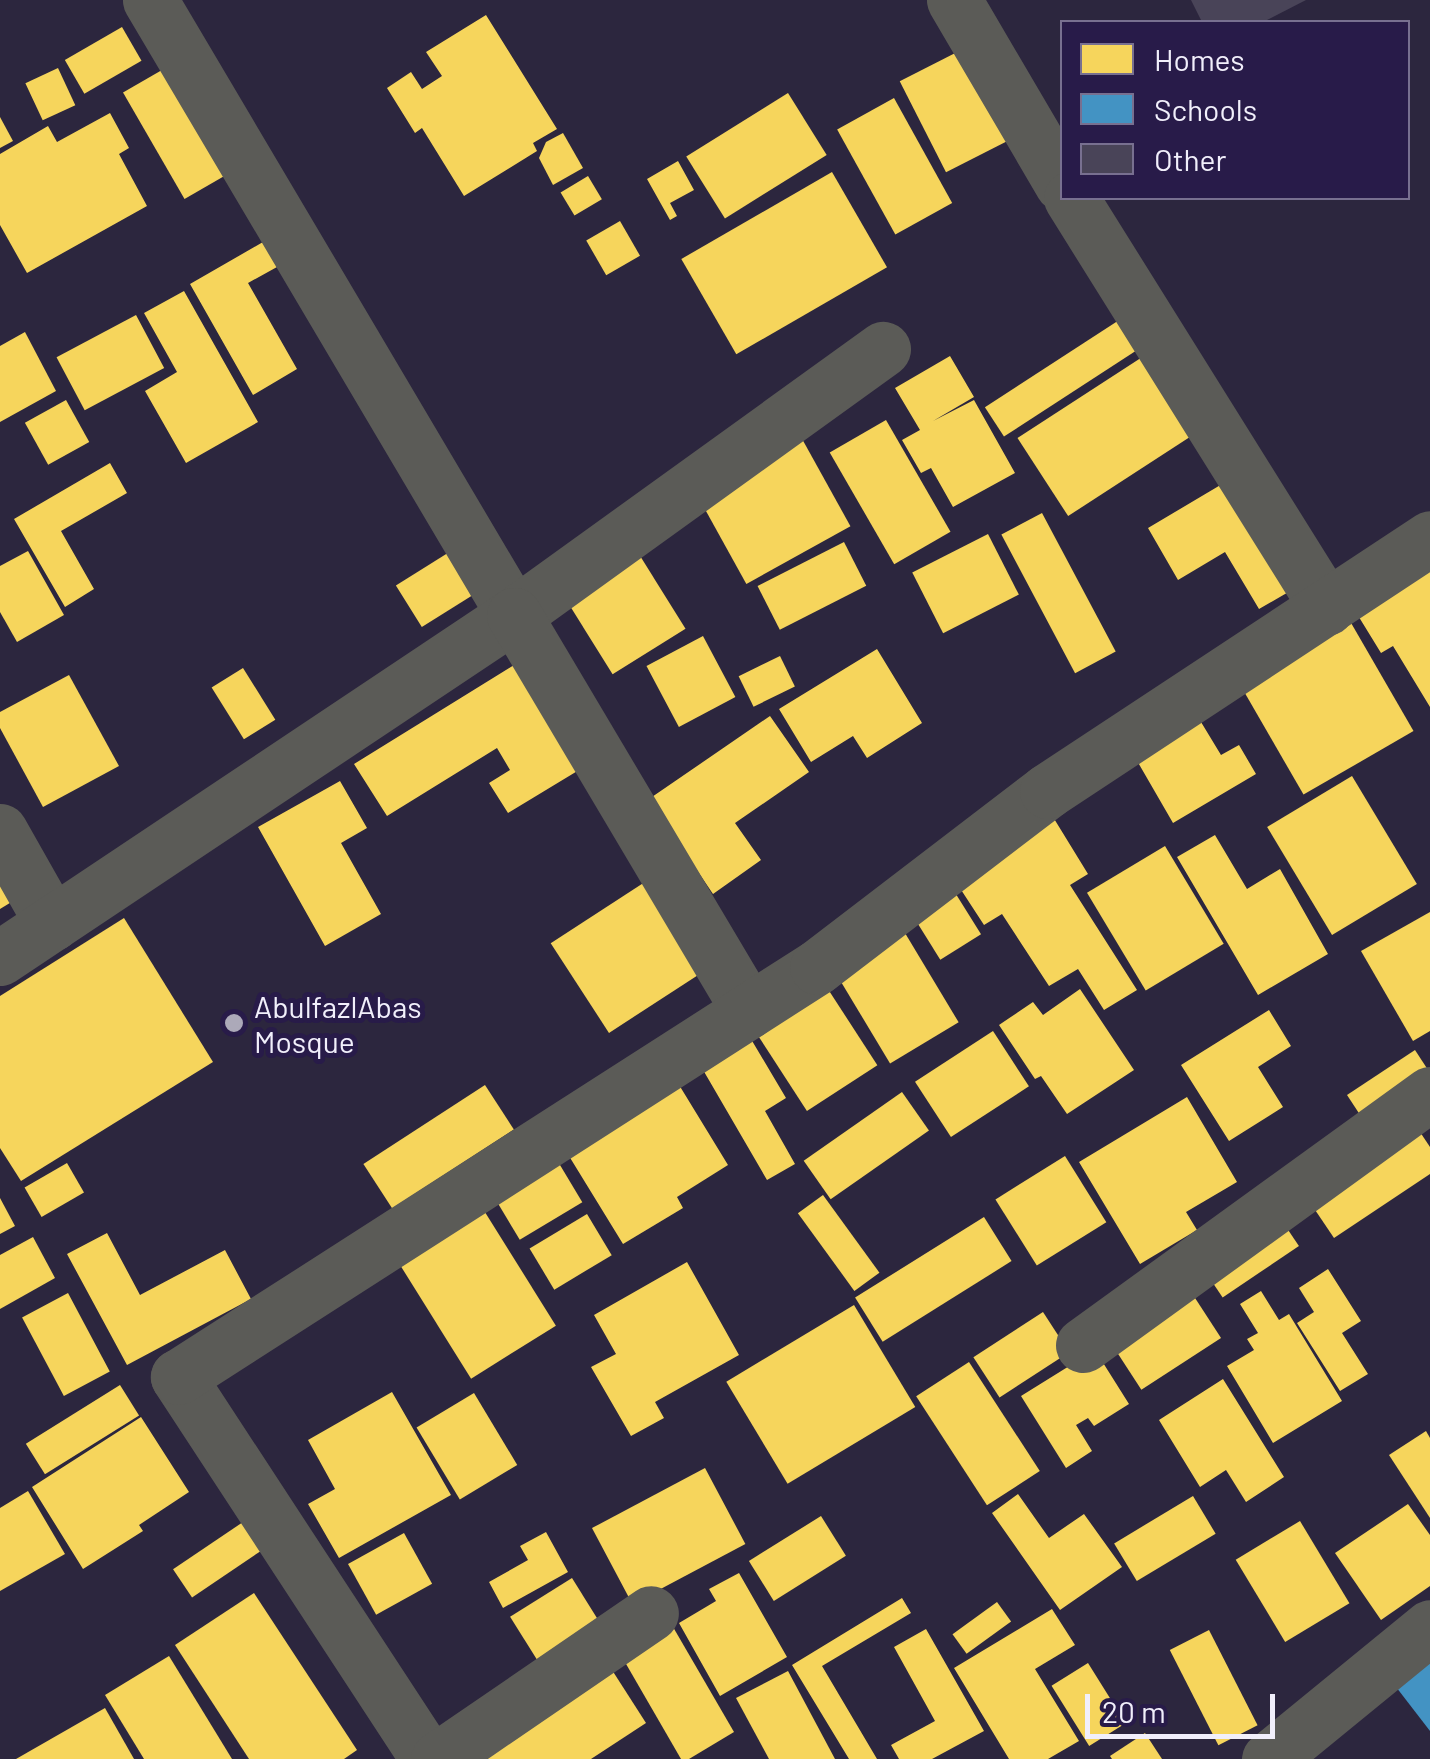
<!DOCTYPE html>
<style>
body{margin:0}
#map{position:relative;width:1430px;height:1759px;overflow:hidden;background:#2c263e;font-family:Barlow,sans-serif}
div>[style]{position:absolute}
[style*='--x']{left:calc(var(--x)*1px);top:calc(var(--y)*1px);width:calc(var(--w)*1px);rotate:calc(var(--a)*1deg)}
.homes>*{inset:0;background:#f6d55c;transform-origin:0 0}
.schools>*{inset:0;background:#4393c3}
.building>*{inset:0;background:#494458}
.minor>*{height:55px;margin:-27.5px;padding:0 27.5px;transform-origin:27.5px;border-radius:27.5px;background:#5b5b57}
.dots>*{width:28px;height:28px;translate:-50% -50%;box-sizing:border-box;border:5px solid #281b49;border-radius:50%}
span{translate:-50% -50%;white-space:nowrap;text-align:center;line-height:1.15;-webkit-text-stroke:10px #281b49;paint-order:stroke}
.poi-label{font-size:30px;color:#f1effb}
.left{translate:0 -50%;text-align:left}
.legend{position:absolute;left:1060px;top:20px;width:350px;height:180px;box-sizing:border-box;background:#281b49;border:2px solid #787090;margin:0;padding:12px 18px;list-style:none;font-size:30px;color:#f1effb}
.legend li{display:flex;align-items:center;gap:20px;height:50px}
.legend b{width:50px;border:2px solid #787090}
.scale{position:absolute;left:1085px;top:1694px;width:190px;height:45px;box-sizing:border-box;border:5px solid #f1effb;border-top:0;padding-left:12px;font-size:30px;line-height:35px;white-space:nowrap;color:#f1effb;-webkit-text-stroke:8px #281b49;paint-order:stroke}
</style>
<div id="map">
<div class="homes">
<div style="clip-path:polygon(486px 15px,557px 129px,533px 143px,537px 151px,464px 196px,422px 128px,415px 133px,387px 88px,411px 72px,422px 89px,442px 76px,426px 52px)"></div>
<div style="left:122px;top:27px;width:39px;height:66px;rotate:60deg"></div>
<div style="left:971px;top:45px;width:102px;height:80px;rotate:63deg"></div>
<div style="left:58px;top:68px;width:41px;height:36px;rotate:65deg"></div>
<div style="left:162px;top:70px;width:123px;height:45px;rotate:60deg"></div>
<div style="left:788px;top:93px;width:73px;height:120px;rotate:58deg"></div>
<div style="left:894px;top:98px;width:120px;height:65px;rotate:61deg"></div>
<div style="clip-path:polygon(110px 113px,129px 148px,119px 154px,147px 206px,27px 273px,0 225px,0 154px,48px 126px,57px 142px)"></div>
<div style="clip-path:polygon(0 117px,13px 141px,0 148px)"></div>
<div style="clip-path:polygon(563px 133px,583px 168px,553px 185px,539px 158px,546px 142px)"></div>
<div style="clip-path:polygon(678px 161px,694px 190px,670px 203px,677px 216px,670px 220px,647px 179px)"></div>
<div style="left:832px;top:172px;width:110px;height:174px;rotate:60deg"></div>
<div style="left:588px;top:176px;width:27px;height:32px;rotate:59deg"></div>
<div style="left:620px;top:221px;width:40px;height:39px;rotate:60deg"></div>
<div style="clip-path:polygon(263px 242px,277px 267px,248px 283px,297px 369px,253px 395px,190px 284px)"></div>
<div style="clip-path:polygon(184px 291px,258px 422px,186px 463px,145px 391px,177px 372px,144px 313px)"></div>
<div style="left:1130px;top:313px;width:35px;height:173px;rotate:57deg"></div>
<div style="left:136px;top:315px;width:60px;height:90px;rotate:62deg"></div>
<div style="clip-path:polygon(25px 332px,56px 391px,0 422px,0 346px)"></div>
<div style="left:1150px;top:352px;width:93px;height:158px;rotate:57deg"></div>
<div style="clip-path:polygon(950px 356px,974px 397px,933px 421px,974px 400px,1015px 473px,953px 507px,931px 468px,921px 473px,902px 440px,920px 430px,895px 388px)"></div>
<div style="left:66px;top:400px;width:48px;height:47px;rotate:61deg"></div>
<div style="left:886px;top:420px;width:129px;height:65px;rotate:60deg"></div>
<div style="left:801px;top:437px;width:102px;height:119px;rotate:61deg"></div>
<div style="clip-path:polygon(110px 463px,127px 493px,61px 531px,94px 589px,65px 607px,14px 519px)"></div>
<div style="clip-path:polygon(1239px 474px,1304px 583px,1259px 609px,1225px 552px,1178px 580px,1148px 528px)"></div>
<div style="left:1042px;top:513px;width:157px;height:46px;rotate:62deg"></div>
<div style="left:988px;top:534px;width:68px;height:85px;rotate:63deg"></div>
<div style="left:844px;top:542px;width:49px;height:97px;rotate:63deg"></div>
<div style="left:632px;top:543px;width:101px;height:86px;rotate:58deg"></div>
<div style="clip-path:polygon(28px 551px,64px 615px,17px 642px,0 612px,0 566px)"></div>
<div style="left:451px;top:551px;width:49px;height:65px;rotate:58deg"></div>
<div style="clip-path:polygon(1430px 561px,1430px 707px,1393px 646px,1381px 653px,1354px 609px)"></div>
<div style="left:1343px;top:609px;width:141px;height:127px;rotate:60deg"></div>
<div style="left:703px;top:636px;width:69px;height:64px;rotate:62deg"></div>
<div style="clip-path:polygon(877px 649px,922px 723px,867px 758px,853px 736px,811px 762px,779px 709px)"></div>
<div style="left:780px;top:656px;width:34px;height:46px;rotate:64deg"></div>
<div style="clip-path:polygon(519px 662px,584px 767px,508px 813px,489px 783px,510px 770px,497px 748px,387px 816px,354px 764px)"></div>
<div style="left:243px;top:668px;width:61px;height:37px;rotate:58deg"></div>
<div style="clip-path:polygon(69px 675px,119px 766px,43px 807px,0 728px,0 712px)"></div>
<div style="clip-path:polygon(770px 716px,809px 772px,735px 823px,761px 860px,713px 894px,649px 799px)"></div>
<div style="clip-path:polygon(1201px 722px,1221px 755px,1239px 745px,1256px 774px,1173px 823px,1136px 759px)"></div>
<div style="left:1352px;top:776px;width:126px;height:99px;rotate:59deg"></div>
<div style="clip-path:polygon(340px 781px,367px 828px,341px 843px,381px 914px,325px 946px,258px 827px)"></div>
<div style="clip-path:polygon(1053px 817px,1088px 874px,1070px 885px,1137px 990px,1104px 1010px,1078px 969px,1049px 986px,1002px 914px,984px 925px,954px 879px)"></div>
<div style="clip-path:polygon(1215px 835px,1247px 889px,1280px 869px,1328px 954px,1258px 995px,1177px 857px)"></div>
<div style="left:1165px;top:846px;width:114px;height:91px;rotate:59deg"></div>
<div style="clip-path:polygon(0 870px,18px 898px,0 909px)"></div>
<div style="left:648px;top:880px;width:107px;height:116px;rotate:57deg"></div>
<div style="left:954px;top:891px;width:51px;height:48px;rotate:58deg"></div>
<div style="clip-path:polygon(1430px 912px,1430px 1031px,1413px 1041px,1361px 951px)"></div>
<div style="clip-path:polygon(124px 918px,213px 1062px,21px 1181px,0 1148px,0 996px)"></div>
<div style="left:902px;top:928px;width:110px;height:80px;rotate:59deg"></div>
<div style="left:824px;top:983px;width:98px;height:84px;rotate:57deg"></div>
<div style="clip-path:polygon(1080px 989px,1134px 1070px,1067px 1114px,1041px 1076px,1035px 1079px,999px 1025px,1033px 1002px,1043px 1015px)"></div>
<div style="clip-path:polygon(1269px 1010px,1291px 1046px,1258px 1067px,1283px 1107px,1229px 1141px,1181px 1065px)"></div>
<div style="left:993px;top:1031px;width:66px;height:93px;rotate:57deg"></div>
<div style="clip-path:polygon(748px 1034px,786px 1098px,765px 1111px,795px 1164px,767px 1180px,699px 1063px)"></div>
<div style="clip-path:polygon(1415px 1050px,1430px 1073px,1368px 1127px,1347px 1095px)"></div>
<div style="clip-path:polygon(673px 1075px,728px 1165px,677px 1197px,683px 1208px,623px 1244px,561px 1143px)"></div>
<div style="left:485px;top:1085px;width:53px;height:145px;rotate:57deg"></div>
<div style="left:902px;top:1092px;width:47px;height:120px;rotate:55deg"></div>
<div style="clip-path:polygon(1187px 1097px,1237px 1182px,1186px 1212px,1197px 1230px,1140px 1264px,1079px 1162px)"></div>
<div style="clip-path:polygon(1414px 1123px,1430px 1147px,1430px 1174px,1334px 1238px,1305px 1195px)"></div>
<div style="left:554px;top:1155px;width:55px;height:73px;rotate:59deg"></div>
<div style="left:1065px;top:1156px;width:78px;height:82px;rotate:58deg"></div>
<div style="left:67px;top:1163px;width:34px;height:49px;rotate:60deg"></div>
<div style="left:823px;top:1195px;width:96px;height:31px;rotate:54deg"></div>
<div style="clip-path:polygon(0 1198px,15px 1226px,0 1234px)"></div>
<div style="left:478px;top:1201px;width:147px;height:100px;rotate:58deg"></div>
<div style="left:1276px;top:1212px;width:41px;height:92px;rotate:56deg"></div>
<div style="left:587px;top:1214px;width:48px;height:67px;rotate:59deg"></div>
<div style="left:984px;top:1217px;width:52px;height:152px;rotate:58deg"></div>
<div style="clip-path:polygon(107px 1233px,140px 1295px,225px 1250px,251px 1299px,127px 1365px,67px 1254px)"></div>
<div style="clip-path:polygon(33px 1237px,55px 1278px,0 1309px,0 1255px)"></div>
<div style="clip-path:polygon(687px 1262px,739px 1355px,655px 1402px,664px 1418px,631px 1436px,591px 1367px,616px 1354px,594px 1315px)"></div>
<div style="clip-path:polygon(1328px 1269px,1361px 1321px,1342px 1333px,1368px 1374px,1340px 1391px,1297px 1323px,1314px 1312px,1299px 1288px)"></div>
<div style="left:1184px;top:1281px;width:68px;height:95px;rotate:57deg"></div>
<div style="clip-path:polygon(1261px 1291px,1279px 1320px,1289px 1314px,1342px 1401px,1273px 1443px,1227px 1366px,1254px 1350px,1247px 1339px,1258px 1333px,1240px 1304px)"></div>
<div style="left:68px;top:1293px;width:89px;height:52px;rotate:62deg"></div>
<div style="left:854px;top:1305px;width:119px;height:149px;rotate:59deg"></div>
<div style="left:1043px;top:1312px;width:48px;height:83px;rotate:57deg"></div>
<div style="clip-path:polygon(1095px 1350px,1129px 1404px,1094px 1426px,1088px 1418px,1076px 1425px,1092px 1451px,1066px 1468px,1021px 1396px)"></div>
<div style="left:969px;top:1362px;width:130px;height:63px;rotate:57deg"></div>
<div style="clip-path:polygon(1223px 1379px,1284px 1477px,1246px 1502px,1226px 1470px,1200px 1487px,1159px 1420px)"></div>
<div style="left:120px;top:1385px;width:36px;height:111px;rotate:58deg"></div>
<div style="clip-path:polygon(392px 1392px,451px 1495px,339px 1558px,308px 1504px,335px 1489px,308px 1440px)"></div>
<div style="left:474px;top:1393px;width:84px;height:67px;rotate:59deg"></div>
<div style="clip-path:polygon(141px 1417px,189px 1492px,139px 1525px,143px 1531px,83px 1569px,32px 1487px)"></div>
<div style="clip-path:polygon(1426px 1431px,1430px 1438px,1430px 1518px,1389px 1455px)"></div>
<div style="left:705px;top:1468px;width:86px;height:128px;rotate:62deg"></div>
<div style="clip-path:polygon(28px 1491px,65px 1554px,0 1591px,0 1508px)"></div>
<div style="clip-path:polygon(1018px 1494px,1049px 1538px,1084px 1514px,1122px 1567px,1060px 1610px,992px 1513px)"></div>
<div style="left:1193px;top:1496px;width:44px;height:92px;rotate:59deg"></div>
<div style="clip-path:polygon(1408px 1504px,1430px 1535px,1430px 1586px,1381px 1620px,1335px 1553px)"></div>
<div style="left:821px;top:1516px;width:47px;height:85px;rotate:58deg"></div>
<div style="left:246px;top:1520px;width:34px;height:88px;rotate:56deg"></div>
<div style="left:1300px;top:1521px;width:96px;height:75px;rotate:59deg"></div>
<div style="clip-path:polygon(546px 1532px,568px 1572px,503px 1608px,489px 1582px,528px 1560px,520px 1546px)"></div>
<div style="left:404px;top:1533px;width:58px;height:64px;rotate:61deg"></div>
<div style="clip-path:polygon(739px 1573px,787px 1657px,720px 1696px,679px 1623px,716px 1601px,709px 1589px)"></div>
<div style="left:572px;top:1578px;width:60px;height:73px;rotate:58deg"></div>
<div style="clip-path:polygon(254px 1593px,357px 1750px,344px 1759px,249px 1759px,175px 1645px)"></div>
<div style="clip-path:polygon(902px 1598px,911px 1613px,822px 1666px,877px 1759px,849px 1759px,792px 1665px)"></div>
<div style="left:997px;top:1602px;width:24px;height:55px;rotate:54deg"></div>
<div style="clip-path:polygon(1052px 1609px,1075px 1645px,1035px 1669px,1079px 1741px,1048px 1759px,1009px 1759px,954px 1668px)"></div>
<div style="clip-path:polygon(673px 1627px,734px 1732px,689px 1759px,681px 1759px,622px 1657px)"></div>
<div style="clip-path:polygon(926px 1629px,984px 1731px,932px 1759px,899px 1759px,891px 1745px,935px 1721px,894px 1647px)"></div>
<div style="left:1209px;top:1630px;width:107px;height:44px;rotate:63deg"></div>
<div style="clip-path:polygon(169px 1656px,232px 1759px,144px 1759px,105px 1695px)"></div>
<div style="left:1088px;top:1663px;width:71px;height:43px;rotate:58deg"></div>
<div style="clip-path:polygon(612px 1670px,646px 1723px,591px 1759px,488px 1759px,484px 1752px)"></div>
<div style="clip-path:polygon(788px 1671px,835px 1759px,769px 1759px,736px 1698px)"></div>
<div style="clip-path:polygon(105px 1708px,134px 1759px,16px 1759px)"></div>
<div style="clip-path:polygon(1145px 1733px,1162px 1759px,1112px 1759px,1110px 1756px)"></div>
</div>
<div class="schools">
<div style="clip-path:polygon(1430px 1654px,1430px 1731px,1393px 1683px)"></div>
</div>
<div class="building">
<div style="clip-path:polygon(1191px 0,1306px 0,1263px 22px,1202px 22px)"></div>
</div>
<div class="minor">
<div style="--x:150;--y:0;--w:715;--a:59.38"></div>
<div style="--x:514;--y:615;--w:455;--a:-35.8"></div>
<div style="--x:954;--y:0;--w:213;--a:59.6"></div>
<div style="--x:1071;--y:198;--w:483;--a:58"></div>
<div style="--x:0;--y:831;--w:106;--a:60.5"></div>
<div style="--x:0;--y:958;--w:618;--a:-33.72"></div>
<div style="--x:514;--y:615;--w:460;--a:59.3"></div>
<div style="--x:1083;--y:1345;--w:428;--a:-35.9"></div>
<div style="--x:428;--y:1759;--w:457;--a:-123.2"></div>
<div style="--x:178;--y:1377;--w:759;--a:-32.69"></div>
<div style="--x:817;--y:967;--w:290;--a:-37.4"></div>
<div style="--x:1047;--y:791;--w:459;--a:-33.4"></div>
<div style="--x:438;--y:1759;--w:258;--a:-34.4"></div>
<div style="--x:1269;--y:1759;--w:208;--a:-39.3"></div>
</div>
<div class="dots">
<div style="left:234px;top:1023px;background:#aca9b9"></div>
</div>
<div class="poi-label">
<span class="left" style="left:254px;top:1023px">AbulfazlAbas<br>Mosque</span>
</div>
<ul class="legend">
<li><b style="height:28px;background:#f6d55c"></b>Homes</li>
<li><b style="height:28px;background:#4393c3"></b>Schools</li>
<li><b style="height:28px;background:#494458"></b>Other</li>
</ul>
<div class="scale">20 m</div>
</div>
